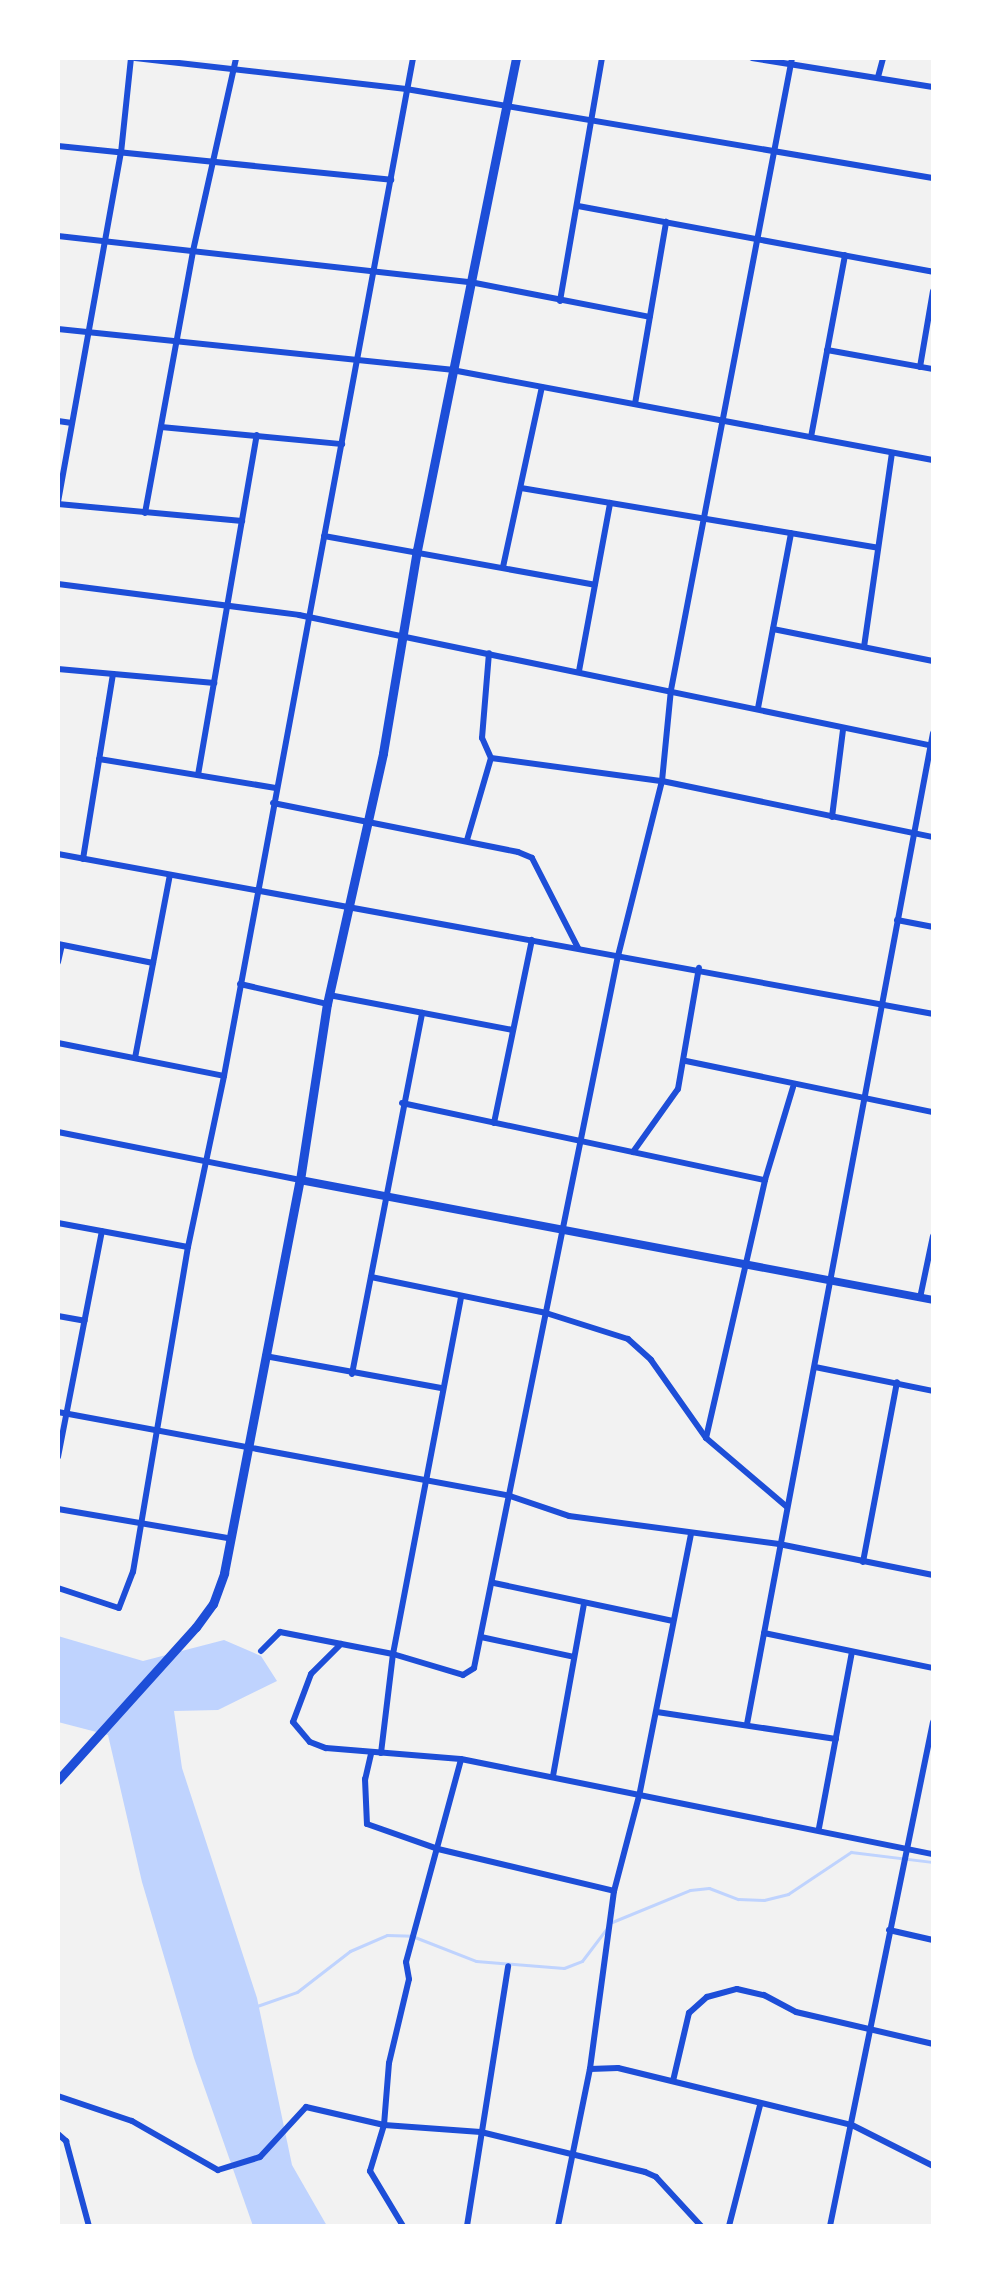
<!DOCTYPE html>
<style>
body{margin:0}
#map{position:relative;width:991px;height:2284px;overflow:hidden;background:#f2f2f2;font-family:Montserrat,sans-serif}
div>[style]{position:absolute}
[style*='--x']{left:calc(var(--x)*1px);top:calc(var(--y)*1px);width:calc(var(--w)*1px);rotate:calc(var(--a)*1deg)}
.water>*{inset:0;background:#bfd3fe}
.stream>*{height:3px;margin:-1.5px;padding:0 1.5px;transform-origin:1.5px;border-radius:1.5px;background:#bfd3fe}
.minor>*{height:6px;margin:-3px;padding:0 3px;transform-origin:3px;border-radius:3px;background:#1d4ed8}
.tertiary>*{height:8px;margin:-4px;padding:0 4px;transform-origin:4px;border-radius:4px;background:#1d4ed8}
.secondary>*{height:9px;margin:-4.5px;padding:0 4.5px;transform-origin:4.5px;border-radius:4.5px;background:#1d4ed8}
span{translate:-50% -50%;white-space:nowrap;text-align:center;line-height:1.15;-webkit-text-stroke:8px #fff;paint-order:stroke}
.frame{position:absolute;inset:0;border:60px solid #fff;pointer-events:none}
</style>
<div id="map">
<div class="water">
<div style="clip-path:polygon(58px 1636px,143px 1661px,224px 1640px,261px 1656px,277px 1681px,218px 1710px,174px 1711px,182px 1768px,257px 1998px,292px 2165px,327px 2226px,253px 2226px,194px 2058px,142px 1882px,108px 1735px,58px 1722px)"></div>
</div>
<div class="stream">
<div style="--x:612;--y:1922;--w:84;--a:-22.3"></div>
<div style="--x:690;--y:1890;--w:19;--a:-6"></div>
<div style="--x:709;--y:1888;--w:31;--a:21"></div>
<div style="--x:738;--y:1899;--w:26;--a:2"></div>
<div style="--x:764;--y:1900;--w:25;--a:-14"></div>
<div style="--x:788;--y:1894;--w:76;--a:-33.7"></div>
<div style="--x:851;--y:1852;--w:83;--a:7"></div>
<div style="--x:257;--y:2006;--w:42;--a:-19.3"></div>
<div style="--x:297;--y:1992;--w:67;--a:-37.7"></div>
<div style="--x:350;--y:1951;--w:40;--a:-23.4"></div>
<div style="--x:387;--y:1935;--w:25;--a:2"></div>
<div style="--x:412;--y:1936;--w:69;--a:21.3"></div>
<div style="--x:476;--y:1961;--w:88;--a:4.5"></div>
<div style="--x:564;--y:1968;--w:19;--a:-21"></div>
<div style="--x:582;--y:1961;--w:41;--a:-52.9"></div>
</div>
<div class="minor">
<div style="--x:135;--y:58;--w:273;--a:6.5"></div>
<div style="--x:406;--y:89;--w:534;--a:9.59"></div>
<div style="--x:752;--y:58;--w:183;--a:9.1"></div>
<div style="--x:878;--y:77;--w:20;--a:-75"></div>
<div style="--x:58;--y:146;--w:335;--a:5.8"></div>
<div style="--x:578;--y:206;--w:361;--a:10.5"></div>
<div style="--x:58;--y:236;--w:415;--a:6.4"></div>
<div style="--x:470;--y:282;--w:183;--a:11"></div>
<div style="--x:560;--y:301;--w:247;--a:-80.2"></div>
<div style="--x:58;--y:329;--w:396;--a:5.9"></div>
<div style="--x:452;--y:370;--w:489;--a:10.6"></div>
<div style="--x:827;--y:350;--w:108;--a:10.2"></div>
<div style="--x:920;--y:367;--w:77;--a:-80.3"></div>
<div style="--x:635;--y:404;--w:185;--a:-80.3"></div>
<div style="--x:58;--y:421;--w:14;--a:8"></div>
<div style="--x:161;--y:427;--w:182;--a:5.4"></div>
<div style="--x:811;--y:437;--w:185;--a:-79.4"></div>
<div style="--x:521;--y:488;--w:362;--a:9.5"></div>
<div style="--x:58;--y:502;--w:355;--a:-79.8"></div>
<div style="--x:121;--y:153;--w:96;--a:-84"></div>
<div style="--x:58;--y:504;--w:185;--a:5.3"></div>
<div style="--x:145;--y:513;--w:266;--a:-79.6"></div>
<div style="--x:193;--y:251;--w:198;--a:-77.4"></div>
<div style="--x:324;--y:536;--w:275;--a:10.2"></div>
<div style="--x:503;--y:567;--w:184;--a:-77.8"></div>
<div style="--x:58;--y:584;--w:243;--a:7.3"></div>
<div style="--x:299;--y:615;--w:647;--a:11.67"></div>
<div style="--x:773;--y:629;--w:163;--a:11.3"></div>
<div style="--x:864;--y:647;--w:196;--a:-81.8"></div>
<div style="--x:58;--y:669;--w:157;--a:5.1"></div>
<div style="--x:579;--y:671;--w:171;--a:-79.5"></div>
<div style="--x:758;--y:708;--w:178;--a:-79.3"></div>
<div style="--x:491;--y:758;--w:173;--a:7.7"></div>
<div style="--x:662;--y:781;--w:277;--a:11.7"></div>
<div style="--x:99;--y:759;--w:179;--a:9.3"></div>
<div style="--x:198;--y:775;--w:345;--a:-80.2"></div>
<div style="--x:273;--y:803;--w:250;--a:11.3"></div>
<div style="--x:518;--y:852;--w:15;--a:23"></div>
<div style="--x:532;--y:858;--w:101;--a:62.9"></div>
<div style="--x:832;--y:817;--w:88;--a:-82.8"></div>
<div style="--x:467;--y:840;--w:85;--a:-73.7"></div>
<div style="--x:491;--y:758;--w:22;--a:-114"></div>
<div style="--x:482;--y:738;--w:85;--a:-85.3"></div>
<div style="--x:58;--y:854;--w:890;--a:10.36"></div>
<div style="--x:83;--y:859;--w:187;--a:-80.8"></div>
<div style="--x:897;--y:920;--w:37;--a:11"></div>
<div style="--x:58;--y:944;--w:97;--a:11.3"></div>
<div style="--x:58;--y:962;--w:17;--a:-77"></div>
<div style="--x:240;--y:984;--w:89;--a:12.9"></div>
<div style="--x:329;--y:995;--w:187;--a:10.8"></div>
<div style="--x:58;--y:1043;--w:169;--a:11.2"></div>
<div style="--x:135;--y:1058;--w:186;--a:-79.2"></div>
<div style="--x:686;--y:1061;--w:252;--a:11.7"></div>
<div style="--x:402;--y:1103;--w:371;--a:12"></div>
<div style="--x:494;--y:1123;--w:187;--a:-78.3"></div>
<div style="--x:58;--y:1132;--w:247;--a:11.2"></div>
<div style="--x:633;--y:1152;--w:77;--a:-54.5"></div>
<div style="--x:678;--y:1089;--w:123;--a:-80.2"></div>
<div style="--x:58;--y:1223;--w:132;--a:10.5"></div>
<div style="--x:371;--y:1277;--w:179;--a:11.6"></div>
<div style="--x:546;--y:1313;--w:86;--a:17.6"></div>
<div style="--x:628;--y:1339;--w:31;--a:42"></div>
<div style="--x:651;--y:1360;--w:95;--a:54.8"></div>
<div style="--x:706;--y:1438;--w:106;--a:40.4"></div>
<div style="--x:920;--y:1298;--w:63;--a:-78.2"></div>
<div style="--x:58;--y:1316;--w:27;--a:10"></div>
<div style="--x:265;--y:1356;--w:179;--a:10.3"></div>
<div style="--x:815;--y:1367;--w:120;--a:11.5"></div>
<div style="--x:352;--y:1374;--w:368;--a:-79"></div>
<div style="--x:58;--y:1412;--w:460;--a:10.5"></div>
<div style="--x:510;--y:1496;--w:62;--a:18.7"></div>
<div style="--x:569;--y:1516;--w:212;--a:7.6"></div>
<div style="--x:779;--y:1544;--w:157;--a:11.4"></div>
<div style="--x:706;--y:1438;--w:265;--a:-77.1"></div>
<div style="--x:765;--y:1180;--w:97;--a:-73.2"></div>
<div style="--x:58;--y:1457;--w:230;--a:-79"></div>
<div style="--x:58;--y:1509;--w:172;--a:9.7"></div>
<div style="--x:691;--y:1534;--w:267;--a:101.2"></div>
<div style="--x:639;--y:1796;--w:98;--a:104.7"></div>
<div style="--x:614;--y:1891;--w:180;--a:97.7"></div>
<div style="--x:590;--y:2069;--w:28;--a:-2"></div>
<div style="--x:618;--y:2068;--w:241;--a:13.7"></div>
<div style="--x:852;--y:2125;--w:91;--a:26.8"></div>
<div style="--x:863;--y:1562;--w:183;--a:-79.3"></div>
<div style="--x:494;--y:1583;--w:183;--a:12"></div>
<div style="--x:58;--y:1588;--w:64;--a:18.2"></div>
<div style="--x:119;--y:1608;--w:39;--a:-69"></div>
<div style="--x:133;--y:1572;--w:330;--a:-80.4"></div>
<div style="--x:188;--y:1247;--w:175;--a:-78.1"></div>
<div style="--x:224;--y:1076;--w:1035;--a:-79.48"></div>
<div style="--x:764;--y:1633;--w:173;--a:11.7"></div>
<div style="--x:481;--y:1637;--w:95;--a:12.1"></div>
<div style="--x:341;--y:1644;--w:42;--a:135"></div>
<div style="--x:311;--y:1674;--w:51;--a:110.6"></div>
<div style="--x:293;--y:1722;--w:26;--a:50"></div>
<div style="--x:310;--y:1742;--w:17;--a:21"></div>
<div style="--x:326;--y:1748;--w:135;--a:4.7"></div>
<div style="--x:461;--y:1759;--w:481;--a:11.4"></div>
<div style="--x:261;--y:1651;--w:27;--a:-45"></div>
<div style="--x:280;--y:1632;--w:115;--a:11"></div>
<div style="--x:393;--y:1654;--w:73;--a:16.7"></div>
<div style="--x:463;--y:1675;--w:13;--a:-32"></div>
<div style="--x:474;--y:1668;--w:726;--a:-78.57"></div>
<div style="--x:618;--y:956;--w:180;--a:-75.9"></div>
<div style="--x:662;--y:781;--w:91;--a:-84.4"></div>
<div style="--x:671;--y:690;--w:643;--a:-79.16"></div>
<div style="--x:657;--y:1712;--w:181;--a:8.6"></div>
<div style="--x:747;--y:1724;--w:1008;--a:-79.37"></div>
<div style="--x:381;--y:1753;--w:100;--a:-83.1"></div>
<div style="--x:393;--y:1654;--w:363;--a:-79.2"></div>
<div style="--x:371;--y:1754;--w:26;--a:103"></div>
<div style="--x:365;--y:1779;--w:45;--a:87.5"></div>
<div style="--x:367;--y:1824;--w:75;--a:19.4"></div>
<div style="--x:438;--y:1849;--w:181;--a:13.4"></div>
<div style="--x:553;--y:1776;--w:176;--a:-79.8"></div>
<div style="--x:819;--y:1828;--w:179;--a:-79.4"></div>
<div style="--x:889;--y:1930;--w:45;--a:12.8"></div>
<div style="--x:673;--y:2081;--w:70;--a:-76.8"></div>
<div style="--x:689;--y:2013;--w:24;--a:-42"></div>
<div style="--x:707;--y:1997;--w:31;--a:-15"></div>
<div style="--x:737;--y:1989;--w:28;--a:13"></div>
<div style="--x:764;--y:1995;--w:36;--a:28"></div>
<div style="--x:796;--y:2012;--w:141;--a:13.1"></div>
<div style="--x:58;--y:2096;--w:78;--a:18.7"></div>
<div style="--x:132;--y:2121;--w:99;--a:29.7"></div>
<div style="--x:218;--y:2170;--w:44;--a:-17.2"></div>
<div style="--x:260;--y:2157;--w:68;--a:-47.4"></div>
<div style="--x:306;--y:2107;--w:80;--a:13"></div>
<div style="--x:384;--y:2125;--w:97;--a:4.1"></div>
<div style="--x:481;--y:2132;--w:169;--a:13.7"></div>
<div style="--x:645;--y:2172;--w:12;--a:24"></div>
<div style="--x:656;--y:2177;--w:67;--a:47.4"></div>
<div style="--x:58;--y:2134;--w:11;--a:41"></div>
<div style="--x:66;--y:2141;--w:88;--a:74.9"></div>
<div style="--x:403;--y:2226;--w:64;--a:-121"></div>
<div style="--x:370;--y:2171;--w:48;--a:-73.1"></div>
<div style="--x:384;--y:2125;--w:62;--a:-85.4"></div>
<div style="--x:389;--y:2063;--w:86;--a:-76.6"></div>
<div style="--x:409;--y:1979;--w:17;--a:-100"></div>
<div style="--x:406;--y:1962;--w:210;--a:-74.8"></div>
<div style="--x:467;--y:2226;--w:263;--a:-81"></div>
<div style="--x:558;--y:2226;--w:160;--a:-78.5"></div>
<div style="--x:729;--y:2226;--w:125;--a:-75.6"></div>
<div style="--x:830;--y:2226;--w:514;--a:-78.45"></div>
</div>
<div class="tertiary">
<div style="--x:300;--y:1180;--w:644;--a:10.73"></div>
</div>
<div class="secondary">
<div style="--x:58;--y:1780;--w:206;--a:-48"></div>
<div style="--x:196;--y:1627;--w:29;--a:-54"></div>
<div style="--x:213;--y:1604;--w:33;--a:-70"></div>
<div style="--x:224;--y:1573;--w:400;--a:-79.1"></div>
<div style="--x:300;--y:1180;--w:178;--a:-81.3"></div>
<div style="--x:327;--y:1004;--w:257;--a:-77.4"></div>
<div style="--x:383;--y:753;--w:206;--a:-80.5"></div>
<div style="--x:417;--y:550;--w:502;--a:-78.62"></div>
</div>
<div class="frame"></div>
</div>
